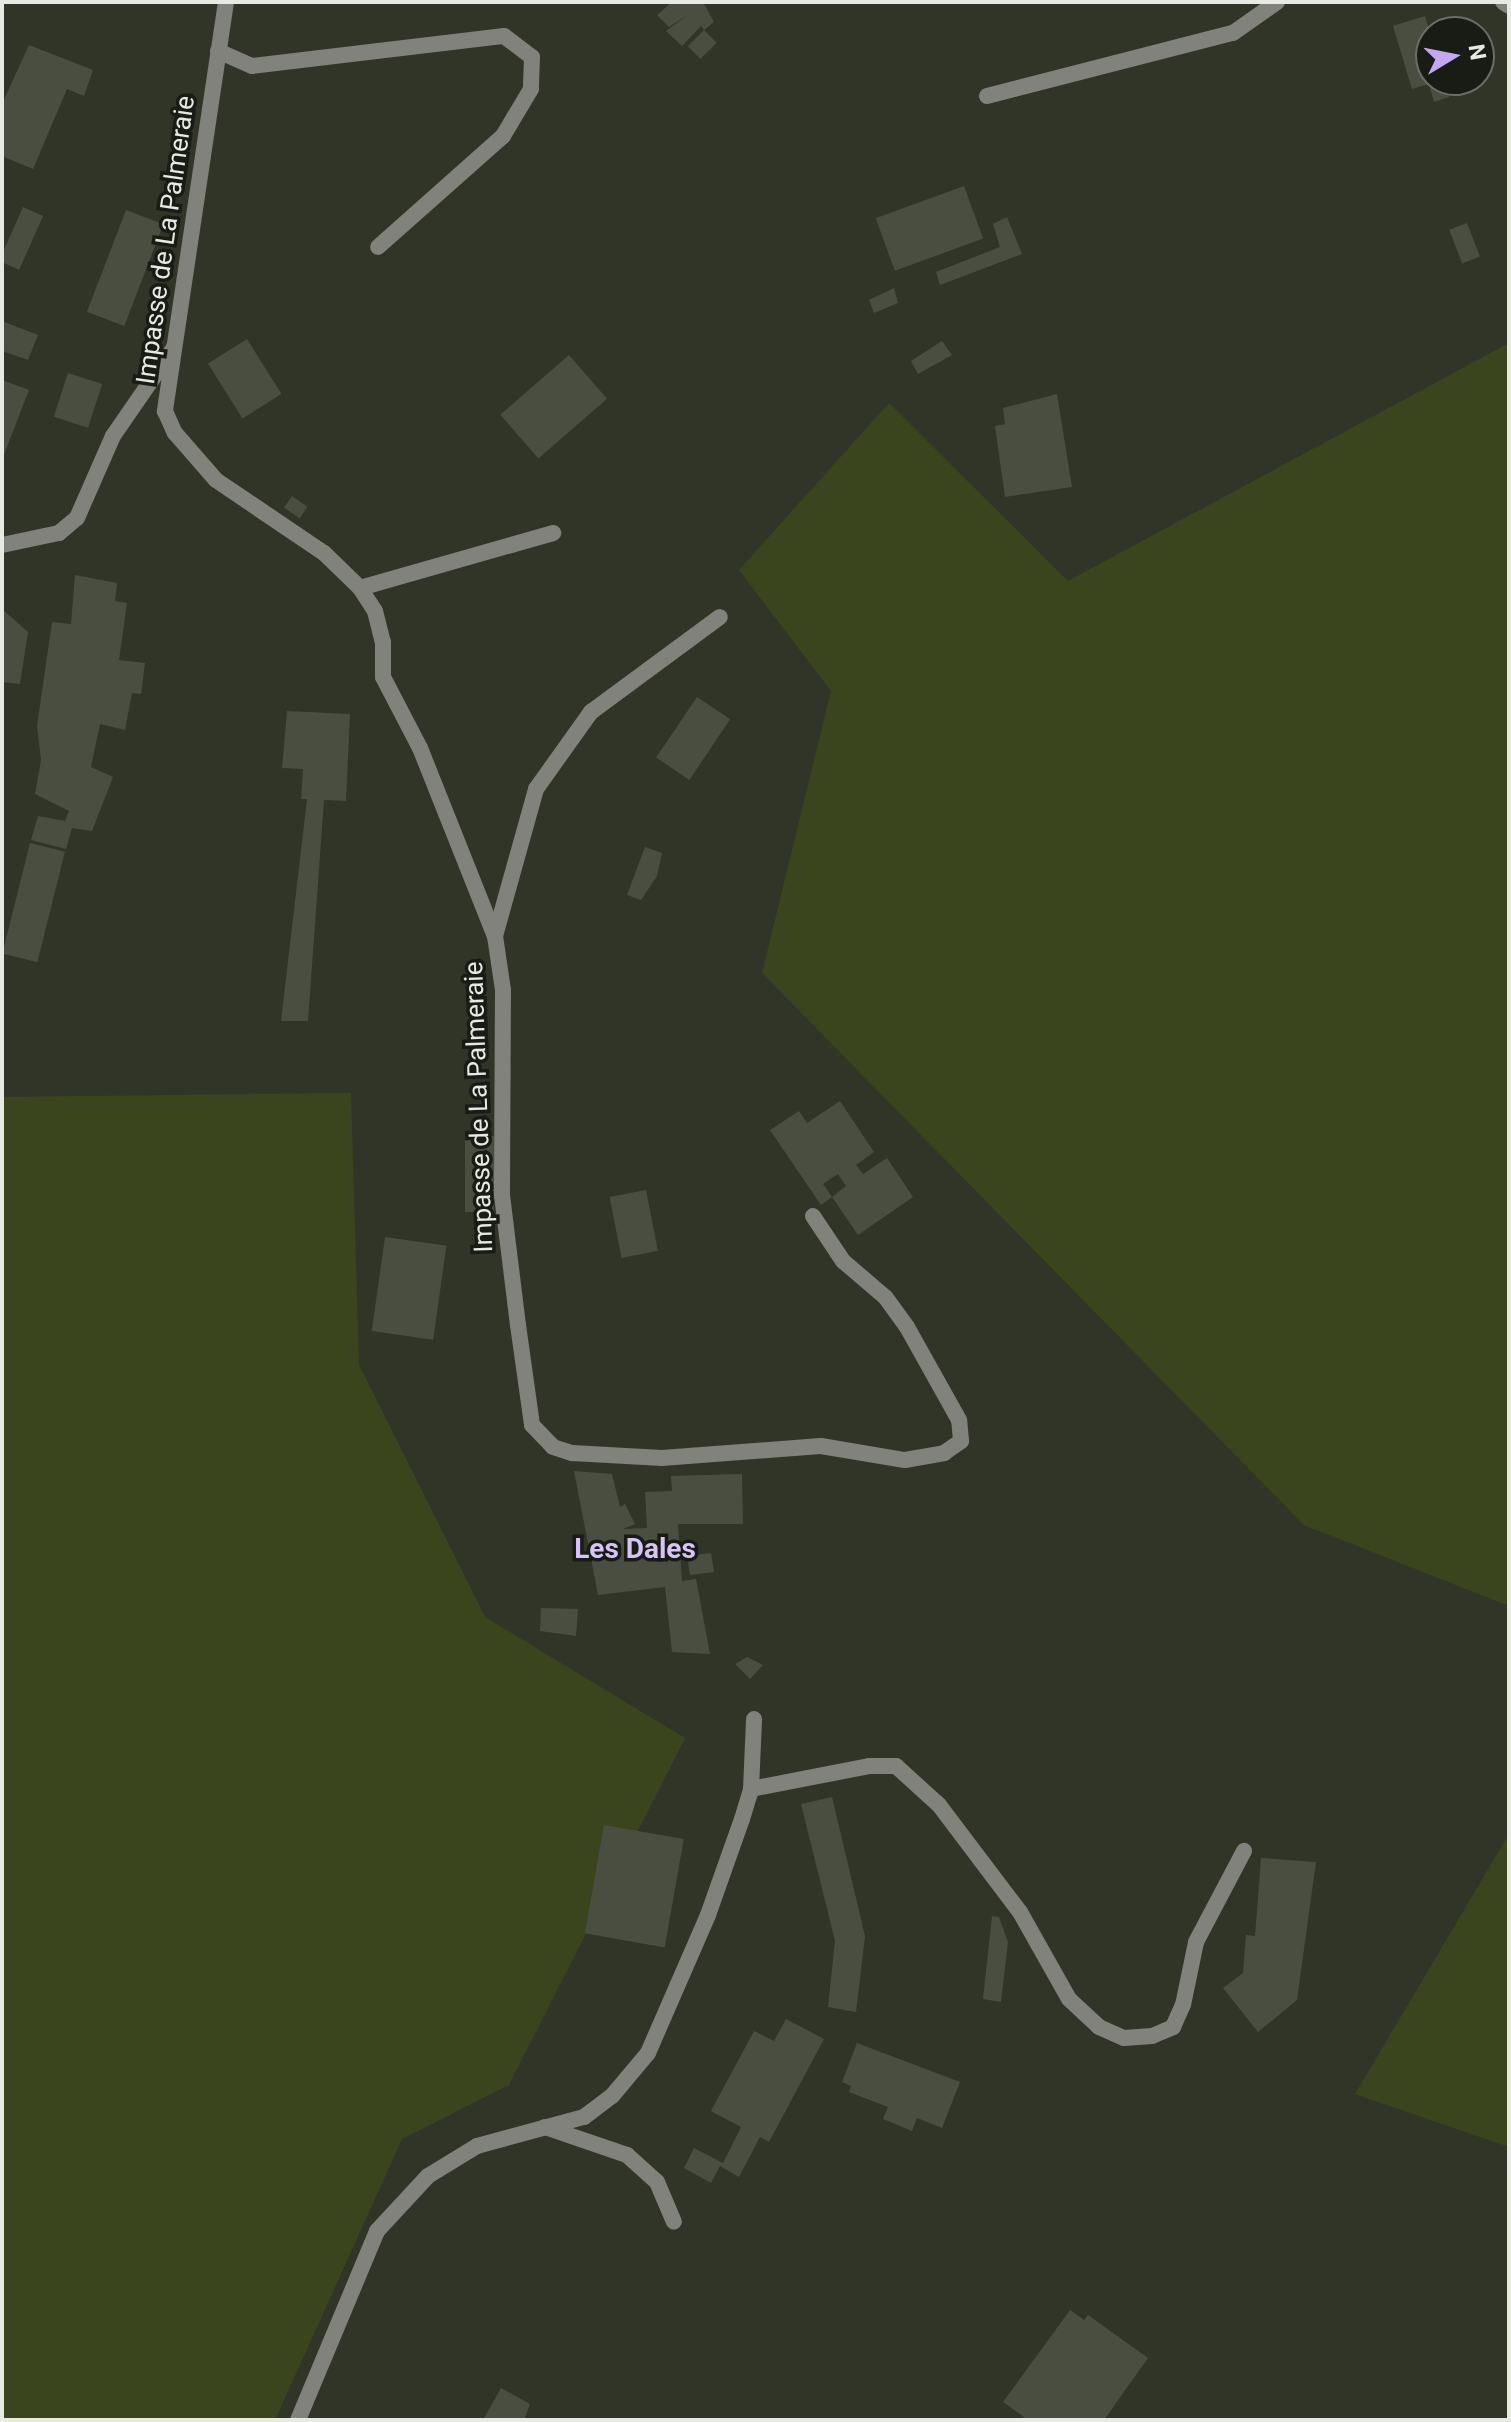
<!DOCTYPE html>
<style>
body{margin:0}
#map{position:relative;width:1511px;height:2422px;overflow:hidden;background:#313528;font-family:Roboto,sans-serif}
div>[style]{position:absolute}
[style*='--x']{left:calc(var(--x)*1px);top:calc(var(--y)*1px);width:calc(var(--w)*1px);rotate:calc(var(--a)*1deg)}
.green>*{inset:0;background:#3a451d}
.building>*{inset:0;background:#4a4e40;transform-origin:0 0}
.service>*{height:16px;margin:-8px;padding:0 8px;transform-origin:8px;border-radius:8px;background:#80827b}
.minor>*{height:16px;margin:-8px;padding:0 8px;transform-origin:8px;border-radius:8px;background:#80827b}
span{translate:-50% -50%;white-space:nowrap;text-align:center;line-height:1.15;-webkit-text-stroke:7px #191b15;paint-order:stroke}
.street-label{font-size:26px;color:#e7eae2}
.neighbourhood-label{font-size:28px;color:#d7c2fa;font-weight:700}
.frame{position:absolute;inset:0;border:4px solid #e7eae2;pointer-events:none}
.north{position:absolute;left:1415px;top:16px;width:80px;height:80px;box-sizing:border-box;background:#191b15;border:2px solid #6b6e67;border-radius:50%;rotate:80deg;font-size:22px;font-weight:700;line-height:32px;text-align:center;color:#e7eae2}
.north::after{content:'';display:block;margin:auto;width:28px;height:36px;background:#c4a7f1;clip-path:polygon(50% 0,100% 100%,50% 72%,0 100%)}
</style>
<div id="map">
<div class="green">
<div style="clip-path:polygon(1509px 343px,1509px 1606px,1304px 1525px,762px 973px,831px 691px,739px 570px,889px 403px,1068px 581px)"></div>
<div style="clip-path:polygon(351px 1093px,359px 1365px,485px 1617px,685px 1738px,509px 2085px,402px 2139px,275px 2420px,2px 2420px,2px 1097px)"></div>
<div style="clip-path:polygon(1509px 1834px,1509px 2147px,1355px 2094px)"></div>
</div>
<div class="building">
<div style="clip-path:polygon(672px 2px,703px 2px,714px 22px,704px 30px,701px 26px,682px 46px,666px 31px,689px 14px,669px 27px,657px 15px)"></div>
<div style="clip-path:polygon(1425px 16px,1431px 37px,1431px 80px,1444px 80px,1449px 97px,1434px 102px,1429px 84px,1412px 89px,1393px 26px)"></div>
<div style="left:704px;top:30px;width:18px;height:23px;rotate:45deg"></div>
<div style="clip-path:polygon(29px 45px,93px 70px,84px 96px,67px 89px,33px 169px,2px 156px,2px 104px)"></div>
<div style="left:964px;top:186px;width:56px;height:94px;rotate:70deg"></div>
<div style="left:23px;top:207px;width:22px;height:59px;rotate:24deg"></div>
<div style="left:126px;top:210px;width:40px;height:109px;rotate:21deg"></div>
<div style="clip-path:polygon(1007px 217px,1022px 254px,940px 285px,936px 272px,1000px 247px,993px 224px)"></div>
<div style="left:1467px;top:223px;width:36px;height:19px;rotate:69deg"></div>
<div style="clip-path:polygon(894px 288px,898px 303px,874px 313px,869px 300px)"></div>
<div style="clip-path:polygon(2px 321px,38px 335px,28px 360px,2px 351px)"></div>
<div style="left:247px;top:339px;width:65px;height:46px;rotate:58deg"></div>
<div style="clip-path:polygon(942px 341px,952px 355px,918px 374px,911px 361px)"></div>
<div style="left:569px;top:355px;width:58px;height:91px;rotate:49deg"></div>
<div style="left:68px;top:373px;width:36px;height:46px;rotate:18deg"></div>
<div style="clip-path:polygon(2px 380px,29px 390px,2px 460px)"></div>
<div style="clip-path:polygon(1057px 394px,1072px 487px,1005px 497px,995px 426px,1005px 424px,1003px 408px)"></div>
<div style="left:292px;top:496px;width:19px;height:14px;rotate:35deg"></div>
<div style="clip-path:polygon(75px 575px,117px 583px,115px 601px,127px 603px,119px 660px,145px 663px,141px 694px,132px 693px,125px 730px,100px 724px,91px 767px,113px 777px,92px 831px,72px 828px,66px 849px,31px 840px,38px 816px,65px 821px,69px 811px,35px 794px,41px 760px,37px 726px,52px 622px,71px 624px)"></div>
<div style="clip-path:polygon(2px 609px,28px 632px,20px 684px,2px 682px)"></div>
<div style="left:697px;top:697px;width:40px;height:73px;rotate:34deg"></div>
<div style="clip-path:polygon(287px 711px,350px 714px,346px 801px,324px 800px,308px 1021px,281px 1021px,307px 799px,301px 799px,303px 769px,282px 768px)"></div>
<div style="left:30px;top:843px;width:36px;height:114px;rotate:14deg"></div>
<div style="clip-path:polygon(645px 847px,662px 853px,657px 876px,641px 900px,627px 895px)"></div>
<div style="clip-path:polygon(evenodd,840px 1101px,874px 1152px,856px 1165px,863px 1174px,887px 1158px,913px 1197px,858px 1235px,832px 1197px,821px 1205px,770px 1130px,799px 1111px,807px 1123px,840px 1101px,838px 1174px,846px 1186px,832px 1197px,823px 1184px,838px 1174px)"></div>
<div style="left:465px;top:1136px;width:29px;height:76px"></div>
<div style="left:646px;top:1190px;width:62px;height:37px;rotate:79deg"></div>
<div style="left:385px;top:1237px;width:62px;height:95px;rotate:8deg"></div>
<div style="clip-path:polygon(574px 1471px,612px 1474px,620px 1507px,625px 1504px,635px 1524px,623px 1529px,647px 1528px,645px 1492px,672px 1491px,671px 1476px,742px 1474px,743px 1524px,678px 1524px,682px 1581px,696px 1579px,710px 1654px,672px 1652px,665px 1587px,598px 1595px)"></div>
<div style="clip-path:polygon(711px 1553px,714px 1572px,690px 1575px,688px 1562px,694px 1555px)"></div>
<div style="clip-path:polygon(541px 1608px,578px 1609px,576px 1636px,540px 1631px)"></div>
<div style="clip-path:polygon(747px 1657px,763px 1665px,750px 1679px,735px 1664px)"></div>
<div style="clip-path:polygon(832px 1797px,865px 1936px,856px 2012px,828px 2007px,835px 1941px,801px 1804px)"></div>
<div style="left:604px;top:1825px;width:81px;height:110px;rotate:10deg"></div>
<div style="clip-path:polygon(1261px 1858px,1316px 1862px,1297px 2000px,1258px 2032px,1223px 1988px,1243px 1973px,1246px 1935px,1255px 1936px)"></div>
<div style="clip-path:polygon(992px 1916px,999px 1917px,1008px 1942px,1001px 2002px,983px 1999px)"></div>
<div style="clip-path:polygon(786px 2019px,824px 2039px,769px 2142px,760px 2137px,739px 2177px,720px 2166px,711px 2183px,684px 2168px,694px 2148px,723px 2163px,741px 2127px,711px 2111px,754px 2031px,774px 2041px)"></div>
<div style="clip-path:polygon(857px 2043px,960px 2082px,942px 2128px,917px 2118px,912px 2131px,883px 2119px,888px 2107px,849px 2092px,851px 2086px,842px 2082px)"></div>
<div style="clip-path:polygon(1070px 2310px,1084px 2320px,1088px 2315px,1148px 2358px,1104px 2420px,1028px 2420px,1003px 2402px)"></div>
<div style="clip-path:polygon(501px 2388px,530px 2404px,524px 2420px,483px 2420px)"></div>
</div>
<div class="service">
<div style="--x:1503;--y:2;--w:7;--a:34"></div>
<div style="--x:218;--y:51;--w:37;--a:24"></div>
<div style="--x:252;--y:66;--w:254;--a:-6.8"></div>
<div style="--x:504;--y:36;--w:35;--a:37"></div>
<div style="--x:532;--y:57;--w:32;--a:92"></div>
<div style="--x:531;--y:89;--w:55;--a:120.8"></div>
<div style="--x:503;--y:136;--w:167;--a:138.4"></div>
<div style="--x:987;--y:96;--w:254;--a:-14.4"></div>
<div style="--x:1233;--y:33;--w:54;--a:-35.2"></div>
<div style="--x:360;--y:588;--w:201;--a:-15.9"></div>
<div style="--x:495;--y:936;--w:153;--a:-74.4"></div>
<div style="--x:536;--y:789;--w:95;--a:-54.5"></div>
<div style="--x:591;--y:712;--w:160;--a:-36.4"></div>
<div style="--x:518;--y:1325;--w:101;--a:82"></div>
<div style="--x:532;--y:1425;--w:30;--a:46"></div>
<div style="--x:553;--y:1447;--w:20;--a:18"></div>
<div style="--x:572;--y:1453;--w:90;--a:3.2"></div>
<div style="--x:662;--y:1458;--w:159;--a:-4.3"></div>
<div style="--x:821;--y:1446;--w:85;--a:9.5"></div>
<div style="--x:905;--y:1460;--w:40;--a:-10"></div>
<div style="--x:944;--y:1453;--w:21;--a:-35"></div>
<div style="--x:961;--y:1441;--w:21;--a:-95"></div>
<div style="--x:959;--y:1420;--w:107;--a:-119.2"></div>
<div style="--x:907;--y:1327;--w:37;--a:-126"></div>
<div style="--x:885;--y:1297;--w:55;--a:-139.4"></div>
<div style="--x:843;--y:1261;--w:54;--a:-123.7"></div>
<div style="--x:751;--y:1789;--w:120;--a:-11"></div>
<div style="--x:869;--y:1766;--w:27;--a:0"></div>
<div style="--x:896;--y:1766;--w:58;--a:42.2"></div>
<div style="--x:939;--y:1805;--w:134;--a:52.9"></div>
<div style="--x:1020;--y:1912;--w:100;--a:60.6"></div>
<div style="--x:1069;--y:1999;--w:41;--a:43"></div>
<div style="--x:1099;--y:2027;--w:27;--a:24"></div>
<div style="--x:1124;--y:2038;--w:28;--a:-4"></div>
<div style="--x:1152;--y:2036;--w:23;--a:-23"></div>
<div style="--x:1173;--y:2027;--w:24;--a:-66"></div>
<div style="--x:1183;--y:2005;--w:64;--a:-78.3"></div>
<div style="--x:1196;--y:1942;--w:103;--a:-62.2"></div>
</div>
<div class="minor">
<div style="--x:226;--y:2;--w:414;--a:98.5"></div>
<div style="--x:165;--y:411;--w:24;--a:66"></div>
<div style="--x:175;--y:433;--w:62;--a:48.9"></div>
<div style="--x:216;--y:480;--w:130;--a:34.1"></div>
<div style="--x:324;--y:553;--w:50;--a:44.2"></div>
<div style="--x:360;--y:588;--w:27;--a:57"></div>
<div style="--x:375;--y:611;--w:32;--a:76"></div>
<div style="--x:383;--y:642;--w:35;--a:90"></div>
<div style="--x:383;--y:677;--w:80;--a:62.5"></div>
<div style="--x:420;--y:748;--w:202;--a:68.3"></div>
<div style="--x:495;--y:936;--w:55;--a:81.6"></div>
<div style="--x:503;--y:990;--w:205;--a:90.3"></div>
<div style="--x:502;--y:1195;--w:131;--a:83"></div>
<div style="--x:2;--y:545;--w:58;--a:-11.9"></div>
<div style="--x:59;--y:533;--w:23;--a:-40"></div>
<div style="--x:77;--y:518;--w:90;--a:-66.3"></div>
<div style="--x:113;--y:436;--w:106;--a:-55.4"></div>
<div style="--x:545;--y:2127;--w:87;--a:18.9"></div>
<div style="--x:627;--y:2155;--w:40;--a:42"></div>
<div style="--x:657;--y:2182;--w:43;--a:67"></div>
<div style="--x:298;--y:2420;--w:205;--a:-67.3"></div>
<div style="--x:377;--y:2231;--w:75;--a:-47.2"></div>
<div style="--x:428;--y:2176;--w:57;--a:-31.5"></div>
<div style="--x:477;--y:2146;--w:111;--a:-15.2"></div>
<div style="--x:584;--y:2117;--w:35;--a:-37"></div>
<div style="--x:612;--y:2096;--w:56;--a:-50.1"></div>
<div style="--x:648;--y:2053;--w:150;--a:-66.5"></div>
<div style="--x:708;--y:1915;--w:102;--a:-70.5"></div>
<div style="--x:742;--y:1819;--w:31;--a:-73"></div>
<div style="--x:751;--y:1789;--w:70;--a:-87.5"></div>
</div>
<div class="street-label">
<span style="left:166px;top:240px;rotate:-82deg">Impasse de La Palmeraie</span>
<span style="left:479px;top:1107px;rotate:-92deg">Impasse de La Palmeraie</span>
</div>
<div class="neighbourhood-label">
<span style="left:635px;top:1549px">Les Dales</span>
</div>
<div class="frame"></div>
<div class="north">N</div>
</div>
